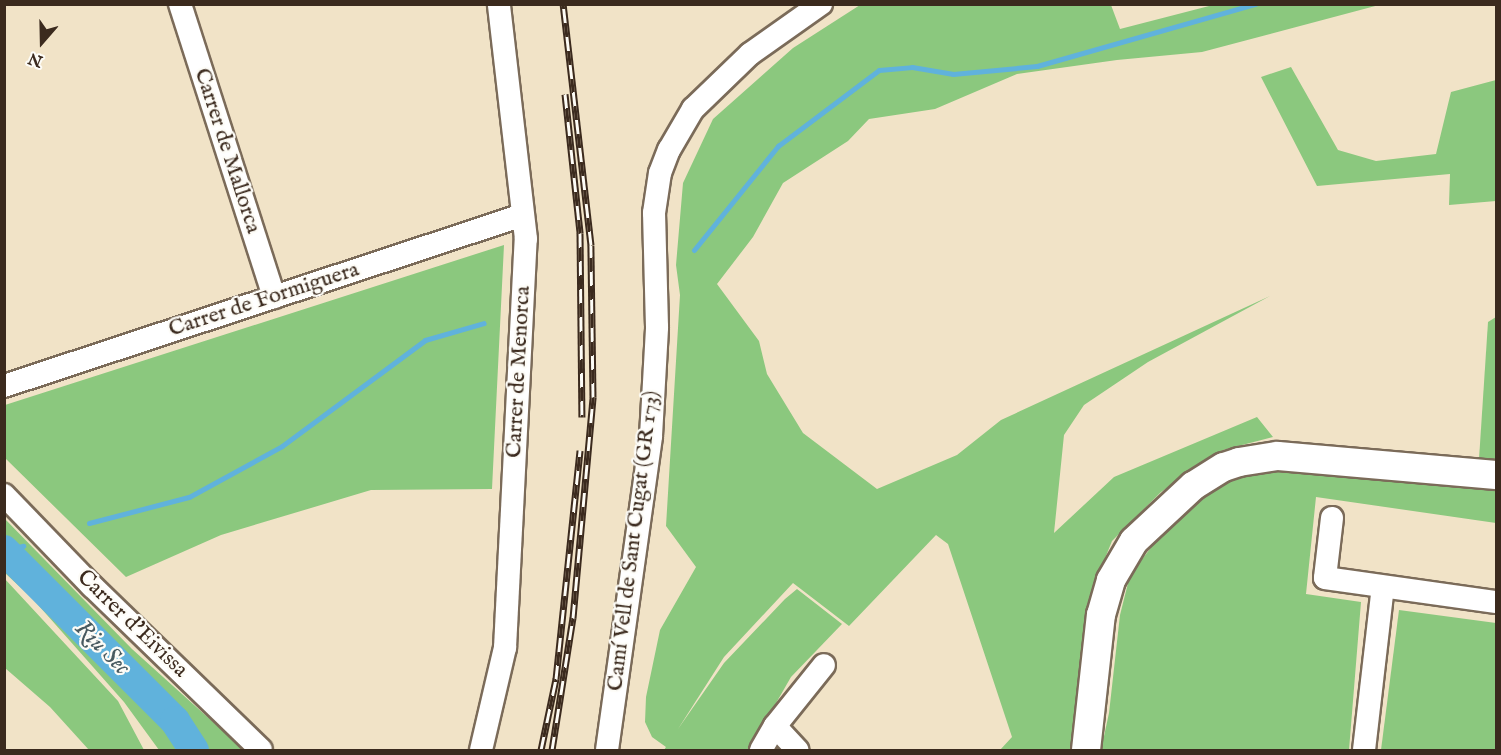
<!DOCTYPE html>
<meta charset="utf-8">
<style>
body{margin:0}
#map{position:relative;width:1501px;height:755px;overflow:hidden;background:#f1e3c7;font-family:"IM FELL English",serif}
div>[style]{position:absolute}
[style*='--x']{left:calc(var(--x)*1px);top:calc(var(--y)*1px);width:calc(var(--w)*1px);rotate:calc(var(--a)*1deg)}
.green>*{inset:0;background:#8bc87e}
.stream>*{height:5px;margin:-2.5px;padding:0 2.5px;transform-origin:2.5px;border-radius:2.5px;background:#60b2dc}
.river>*{height:30px;margin:-15px;padding:0 15px;transform-origin:15px;border-radius:15px;background:#60b2dc}
.roads{filter:drop-shadow(2px 0 #7b6b59) drop-shadow(-2px 0 #7b6b59) drop-shadow(0 2px #7b6b59) drop-shadow(0 -2px #7b6b59)}
.minor>*{height:22px;margin:-11px;padding:0 11px;transform-origin:11px;border-radius:11px;background:#fff}
.major>*{height:28px;margin:-14px;padding:0 14px;transform-origin:14px;border-radius:14px;background:#fff}
.rail>*{height:7px;margin-top:-3.5px;transform-origin:0;background:repeating-linear-gradient(90deg,#fdfcf7 0 14px,#3b2a1e 0 28px);box-sizing:border-box;border-block:2px solid #3b2a1e}
span{translate:-50% -50%;white-space:nowrap;text-align:center;line-height:1.15;-webkit-text-stroke:4.5px #fdfcf7;paint-order:stroke}
.street-label{font-size:22px;color:#3b2a1e}
.water-label{font-size:24px;color:#485a60;font-style:italic}
.frame{position:absolute;inset:0;border:6px solid #3b2a1e;pointer-events:none}
.north{position:absolute;left:12px;top:12px;width:60px;height:60px;-webkit-text-stroke:4px #fdfcf7;paint-order:stroke;rotate:200deg;font-size:16px;font-weight:700;line-height:24px;text-align:center;color:#3b2a1e}
.north::after{content:'';display:block;margin:auto;width:21px;height:27px;background:#3b2a1e;clip-path:polygon(50% 0,100% 100%,50% 72%,0 100%)}
</style>
<div id="map">
<div class="green">
<div style="clip-path:polygon(860px 5px,1111px 5px,1120px 29px,1213px 5px,1379px 5px,1202px 52px,1117px 60px,1017px 74px,935px 109px,869px 119px,848px 141px,783px 183px,753px 237px,717px 284px,759px 341px,767px 374px,803px 433px,877px 489px,957px 455px,1001px 420px,1270px 296px,1148px 362px,1084px 405px,1064px 435px,1054px 533px,1114px 477px,1257px 417px,1273px 437px,1223px 450px,1161px 492px,1112px 541px,1091px 593px,1079px 703px,1071px 750px,1000px 750px,1012px 737px,948px 544px,936px 535px,849px 626px,793px 583px,724px 657px,678px 729px,724px 663px,785px 599px,797px 589px,842px 624px,791px 677px,749px 750px,664px 750px,666px 747px,652px 737px,645px 722px,646px 697px,660px 630px,696px 567px,666px 526px,680px 295px,676px 265px,683px 183px,713px 119px,793px 48px)"></div>
<div style="clip-path:polygon(1291px 67px,1338px 150px,1376px 161px,1436px 154px,1451px 92px,1496px 80px,1496px 201px,1449px 205px,1450px 174px,1317px 186px,1261px 77px)"></div>
<div style="clip-path:polygon(504px 245px,492px 489px,371px 490px,221px 535px,126px 577px,5px 458px,5px 405px)"></div>
<div style="clip-path:polygon(1496px 317px,1496px 460px,1479px 459px,1488px 322px)"></div>
<div style="clip-path:polygon(1268px 466px,1496px 490px,1496px 523px,1316px 497px,1306px 594px,1361px 602px,1349px 750px,1101px 750px,1109px 713px,1120px 615px,1130px 575px,1159px 537px,1195px 502px,1236px 475px)"></div>
<div style="clip-path:polygon(4px 518px,132px 649px,244px 750px,159px 750px,124px 702px,32px 598px,5px 573px)"></div>
<div style="clip-path:polygon(4px 578px,118px 701px,144px 750px,89px 750px,50px 707px,5px 668px)"></div>
<div style="clip-path:polygon(1399px 610px,1496px 623px,1496px 750px,1381px 750px)"></div>
</div>
<div class="stream">
<div style="--x:694;--y:250;--w:134;--a:-51.1"></div>
<div style="--x:778;--y:146;--w:126;--a:-37"></div>
<div style="--x:879;--y:70;--w:33;--a:-5"></div>
<div style="--x:912;--y:67;--w:42;--a:9.7"></div>
<div style="--x:953;--y:74;--w:84;--a:-5.4"></div>
<div style="--x:1037;--y:66;--w:227;--a:-15.9"></div>
<div style="--x:89;--y:523;--w:103;--a:-14.6"></div>
<div style="--x:189;--y:497;--w:106;--a:-28.7"></div>
<div style="--x:282;--y:446;--w:178;--a:-36.5"></div>
<div style="--x:425;--y:340;--w:61;--a:-16.1"></div>
<div style="--x:5;--y:551;--w:19;--a:-16"></div>
</div>
<div class="river">
<div style="--x:4;--y:550;--w:242;--a:45"></div>
<div style="--x:175;--y:721;--w:35;--a:57"></div>
</div>
<div class="roads">
<div class="minor">
<div style="--x:180;--y:4;--w:308;--a:72.2"></div>
<div style="--x:4;--y:386;--w:546;--a:-18.24"></div>
<div style="--x:4;--y:495;--w:127;--a:46"></div>
<div style="--x:92;--y:586;--w:235;--a:44.1"></div>
<div style="--x:1332;--y:518;--w:60;--a:96.7"></div>
<div style="--x:1325;--y:578;--w:173;--a:8"></div>
<div style="--x:775;--y:726;--w:33;--a:47"></div>
<div style="--x:481;--y:750;--w:105;--a:-76.8"></div>
<div style="--x:505;--y:648;--w:410;--a:-87.1"></div>
<div style="--x:526;--y:239;--w:237;--a:-96.6"></div>
<div style="--x:607;--y:750;--w:317;--a:-82"></div>
<div style="--x:651;--y:436;--w:109;--a:-86.8"></div>
<div style="--x:657;--y:327;--w:114;--a:-91.5"></div>
<div style="--x:654;--y:213;--w:40;--a:-81.5"></div>
<div style="--x:660;--y:173;--w:25;--a:-69"></div>
<div style="--x:669;--y:150;--w:48;--a:-59.7"></div>
<div style="--x:693;--y:109;--w:79;--a:-44"></div>
<div style="--x:750;--y:54;--w:87;--a:-35.2"></div>
<div style="--x:761;--y:750;--w:28;--a:-60"></div>
<div style="--x:775;--y:726;--w:78;--a:-51.2"></div>
<div style="--x:1364;--y:750;--w:164;--a:-83.4"></div>
</div>
<div class="major">
<div style="--x:1086;--y:750;--w:136;--a:-83.7"></div>
<div style="--x:1101;--y:615;--w:36;--a:-74"></div>
<div style="--x:1111;--y:580;--w:45;--a:-59.5"></div>
<div style="--x:1134;--y:541;--w:81;--a:-43"></div>
<div style="--x:1193;--y:486;--w:36;--a:-32"></div>
<div style="--x:1224;--y:467;--w:16;--a:-18"></div>
<div style="--x:1239;--y:462;--w:39;--a:-9"></div>
<div style="--x:1278;--y:456;--w:219;--a:5"></div>
</div>
</div>
<div class="rail">
<div style="--x:565;--y:94;--w:140;--a:83.8"></div>
<div style="--x:580;--y:233;--w:184;--a:89.4"></div>
<div style="--x:541;--y:750;--w:73;--a:-78.1"></div>
<div style="--x:556;--y:679;--w:230;--a:-84"></div>
<div style="--x:552;--y:750;--w:134;--a:-81"></div>
<div style="--x:573;--y:618;--w:222;--a:-84.8"></div>
<div style="--x:593;--y:397;--w:152;--a:-90.8"></div>
<div style="--x:591;--y:245;--w:243;--a:-96.6"></div>
</div>
<div class="street-label">
<span style="left:227px;top:151px;rotate:72deg">Carrer de Mallorca</span>
<span style="left:264px;top:300px;rotate:-18deg">Carrer de Formiguera</span>
<span style="left:519px;top:372px;rotate:-87deg">Carrer de Menorca</span>
<span style="left:634px;top:541px;rotate:-83deg">Camí Vell de Sant Cugat (GR 173)</span>
<span style="left:132px;top:624px;rotate:44deg">Carrer d'Eivissa</span>
</div>
<div class="water-label">
<span style="left:102px;top:648px;rotate:45deg">Riu Sec</span>
</div>
<div class="frame"></div>
<div class="north">N</div>
</div>
